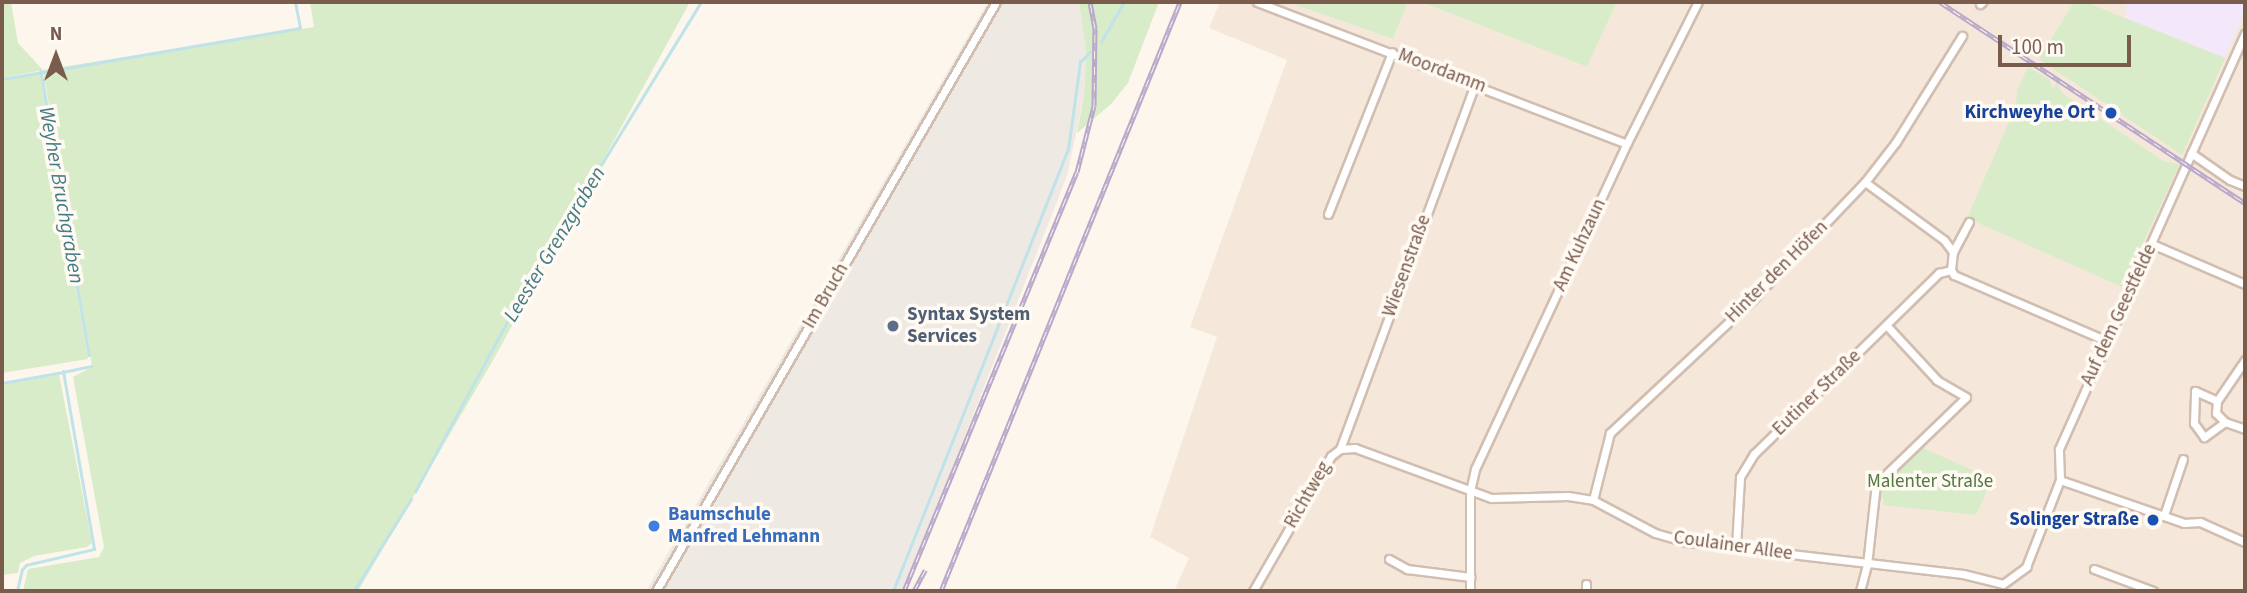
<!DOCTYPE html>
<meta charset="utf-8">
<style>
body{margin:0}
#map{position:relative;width:2247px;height:593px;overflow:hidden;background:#fdf6ec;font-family:"Source Sans 3",sans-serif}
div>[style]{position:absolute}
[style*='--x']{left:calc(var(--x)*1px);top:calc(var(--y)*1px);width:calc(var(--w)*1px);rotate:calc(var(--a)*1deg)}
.residential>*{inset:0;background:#f5e8da}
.industrial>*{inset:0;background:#efe9e4}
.education>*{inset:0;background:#f3e8fa}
.green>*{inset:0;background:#d8ecc9}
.stream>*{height:2.5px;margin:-1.25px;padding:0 1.25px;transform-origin:1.25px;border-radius:1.25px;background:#bfe3e8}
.roads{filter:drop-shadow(2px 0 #d1beb0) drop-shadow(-2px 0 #d1beb0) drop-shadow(0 2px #d1beb0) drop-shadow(0 -2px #d1beb0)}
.street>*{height:7px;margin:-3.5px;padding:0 3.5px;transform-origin:3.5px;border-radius:3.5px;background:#fff}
.rail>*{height:5px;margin-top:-2.5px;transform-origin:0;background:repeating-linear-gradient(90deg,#fffaf3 0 8px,#b9a8c9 0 16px);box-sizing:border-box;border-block:2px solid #b9a8c9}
.dots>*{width:19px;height:19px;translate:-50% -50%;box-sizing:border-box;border:4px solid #fffaf3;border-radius:50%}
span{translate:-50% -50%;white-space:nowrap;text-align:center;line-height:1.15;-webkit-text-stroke:7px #fffaf3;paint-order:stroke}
.street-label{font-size:19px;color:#7a5c4d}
.transit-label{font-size:19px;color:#164399;font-weight:700}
.right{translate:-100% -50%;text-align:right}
.service-label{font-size:19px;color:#4e5e75;font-weight:700}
.left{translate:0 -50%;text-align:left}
.park-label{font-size:19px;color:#537a41}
.shop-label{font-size:19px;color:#366cbe;font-weight:700}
.water-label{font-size:21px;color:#437c86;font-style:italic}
.frame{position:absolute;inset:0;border:4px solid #7a5c4d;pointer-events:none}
.north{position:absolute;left:21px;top:21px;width:70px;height:70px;-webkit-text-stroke:5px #fffaf3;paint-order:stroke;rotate:0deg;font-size:19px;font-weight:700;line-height:28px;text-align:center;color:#7a5c4d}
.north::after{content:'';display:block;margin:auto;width:24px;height:32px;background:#7a5c4d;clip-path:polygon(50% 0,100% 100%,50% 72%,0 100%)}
.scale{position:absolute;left:1998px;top:35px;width:133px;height:32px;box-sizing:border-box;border:4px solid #7a5c4d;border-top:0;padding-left:9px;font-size:21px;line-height:24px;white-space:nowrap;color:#7a5c4d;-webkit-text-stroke:5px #fffaf3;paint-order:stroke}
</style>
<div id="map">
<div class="residential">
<div style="clip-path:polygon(1220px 2px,1287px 2px,1393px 39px,1408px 2px,1421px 2px,1587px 67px,1617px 2px,2245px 2px,2245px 591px,1174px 591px,1189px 558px,1150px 537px,1217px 337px,1190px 327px,1287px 60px,1209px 28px)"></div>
</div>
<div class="industrial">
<div style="clip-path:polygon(988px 2px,1079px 2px,1086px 53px,1084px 96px,1067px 176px,904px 591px,646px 591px)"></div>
</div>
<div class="education">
<div style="clip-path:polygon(2127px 2px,2245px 2px,2245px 12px,2225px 58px,2125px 18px)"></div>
</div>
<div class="green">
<div style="clip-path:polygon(2px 2px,11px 2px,18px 43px,43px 70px,314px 27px,310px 2px,690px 2px,492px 362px,358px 591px,23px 591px,28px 569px,99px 557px,104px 547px,73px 377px,92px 367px,43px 70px,2px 78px)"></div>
<div style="clip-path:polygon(1079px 2px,1159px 2px,1128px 83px,1111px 104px,1077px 133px,1084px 96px,1086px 53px)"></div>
<div style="clip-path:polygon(1287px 2px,1408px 2px,1393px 39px)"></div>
<div style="clip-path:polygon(1421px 2px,1617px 2px,1587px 67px)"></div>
<div style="clip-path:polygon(2074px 2px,2085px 2px,2225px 58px,2182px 155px,2039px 59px)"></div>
<div style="clip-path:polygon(2028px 67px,2049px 79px,2053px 89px,2057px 82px,2062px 93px,2165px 162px,2180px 164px,2122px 287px,1967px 218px,2016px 106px,2017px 90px)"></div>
<div style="clip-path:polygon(40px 73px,88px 359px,2px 373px,2px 81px)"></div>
<div style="clip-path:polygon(59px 374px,92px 543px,87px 547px,34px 556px,20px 563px,18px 573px,2px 575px,2px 385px)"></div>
<div style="clip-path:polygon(1921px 447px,1992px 479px,1976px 515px,1883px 505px,1884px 498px,1879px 498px,1880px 488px)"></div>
</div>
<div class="stream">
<div style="--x:1101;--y:42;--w:46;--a:-60.1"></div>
<div style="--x:41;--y:71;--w:288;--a:80.4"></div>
<div style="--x:2;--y:79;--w:302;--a:-9.7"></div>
<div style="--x:300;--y:28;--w:26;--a:-101"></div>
<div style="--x:2;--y:383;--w:62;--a:-10.2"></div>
<div style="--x:415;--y:492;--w:225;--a:-61.6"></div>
<div style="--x:522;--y:294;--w:342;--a:-58.5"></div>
<div style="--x:17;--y:591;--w:22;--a:-77"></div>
<div style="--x:22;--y:570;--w:6;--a:-51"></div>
<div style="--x:26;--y:565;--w:70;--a:-13.2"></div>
<div style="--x:94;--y:549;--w:180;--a:-99.9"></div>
<div style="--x:63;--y:372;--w:29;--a:-12"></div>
<div style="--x:354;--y:591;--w:108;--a:-58.2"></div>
<div style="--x:893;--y:591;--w:474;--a:-68.4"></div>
<div style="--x:1068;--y:150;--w:89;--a:-82.2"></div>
<div style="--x:1080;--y:62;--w:14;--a:-45"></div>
</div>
<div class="roads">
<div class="street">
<div style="--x:1257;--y:2;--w:395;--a:21"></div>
<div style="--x:1980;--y:4;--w:3;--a:-45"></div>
<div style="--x:2191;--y:153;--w:47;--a:34.7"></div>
<div style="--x:2230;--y:180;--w:16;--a:22"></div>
<div style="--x:1865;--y:182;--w:98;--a:36.3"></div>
<div style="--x:1944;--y:240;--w:15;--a:53"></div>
<div style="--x:1328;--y:214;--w:174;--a:-68.4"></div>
<div style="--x:2152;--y:244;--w:101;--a:23.3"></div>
<div style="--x:1951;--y:270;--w:6;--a:59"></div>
<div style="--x:1954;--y:275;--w:167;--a:23.3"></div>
<div style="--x:2195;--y:391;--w:24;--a:24"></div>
<div style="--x:2217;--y:401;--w:12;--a:95"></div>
<div style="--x:2216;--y:413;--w:13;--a:45"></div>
<div style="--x:2225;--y:422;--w:26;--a:144"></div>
<div style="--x:2204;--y:437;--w:17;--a:-126"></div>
<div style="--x:2194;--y:423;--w:32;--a:-88"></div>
<div style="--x:2217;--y:401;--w:50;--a:-55.7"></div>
<div style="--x:2225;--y:422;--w:21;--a:19"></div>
<div style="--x:1340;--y:449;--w:389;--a:-69.7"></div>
<div style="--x:2060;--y:480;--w:131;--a:19.1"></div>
<div style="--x:2184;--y:523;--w:16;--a:-4"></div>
<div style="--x:2200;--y:522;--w:49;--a:24"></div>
<div style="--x:1593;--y:500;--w:69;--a:-75.8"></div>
<div style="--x:1610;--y:433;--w:196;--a:-43.1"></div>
<div style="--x:1753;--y:299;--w:162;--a:-46.3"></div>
<div style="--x:1865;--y:182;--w:51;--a:-52.2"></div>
<div style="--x:1896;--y:142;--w:125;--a:-58.1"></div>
<div style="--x:2164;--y:515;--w:59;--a:-71.3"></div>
<div style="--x:1736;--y:547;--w:70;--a:-86.7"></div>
<div style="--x:1740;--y:477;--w:27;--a:-59"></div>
<div style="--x:1754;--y:454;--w:259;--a:-44.4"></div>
<div style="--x:1939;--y:273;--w:12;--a:-14"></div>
<div style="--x:1951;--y:270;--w:18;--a:-84"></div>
<div style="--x:1953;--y:252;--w:34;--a:-62"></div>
<div style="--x:1389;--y:559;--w:21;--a:29"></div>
<div style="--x:1407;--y:569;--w:64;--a:7.2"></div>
<div style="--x:2094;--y:569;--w:63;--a:20.4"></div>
<div style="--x:1586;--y:584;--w:7;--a:90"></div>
<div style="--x:2003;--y:584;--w:29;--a:-36"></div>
<div style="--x:2026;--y:567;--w:93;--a:-68.7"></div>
<div style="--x:2060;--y:480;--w:31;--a:-92"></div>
<div style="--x:2059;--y:449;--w:455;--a:-65.9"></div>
<div style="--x:656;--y:591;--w:680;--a:-60"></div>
<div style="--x:1253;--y:591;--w:156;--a:-60"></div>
<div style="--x:1331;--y:456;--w:11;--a:-38"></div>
<div style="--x:1340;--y:449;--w:15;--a:-4"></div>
<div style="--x:1355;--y:448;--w:145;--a:20.2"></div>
<div style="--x:1491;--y:498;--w:77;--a:-1.5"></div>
<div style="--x:1568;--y:496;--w:25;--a:9"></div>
<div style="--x:1593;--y:500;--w:70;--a:28"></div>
<div style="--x:1655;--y:533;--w:33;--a:16"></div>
<div style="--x:1687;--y:542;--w:278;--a:6.6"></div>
<div style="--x:1963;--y:574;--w:41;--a:14"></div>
<div style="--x:1470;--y:591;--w:100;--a:-90"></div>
<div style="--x:1470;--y:491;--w:23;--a:-77"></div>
<div style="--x:1475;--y:469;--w:360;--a:-65"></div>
<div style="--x:1627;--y:143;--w:158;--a:-63.3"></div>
<div style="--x:1860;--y:591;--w:27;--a:-75"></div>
<div style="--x:1867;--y:565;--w:81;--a:-83.7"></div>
<div style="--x:1876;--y:484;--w:125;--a:-44"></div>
<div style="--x:1966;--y:397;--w:34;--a:-150"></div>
<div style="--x:1937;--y:380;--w:74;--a:-132.8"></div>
</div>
</div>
<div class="rail">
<div style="--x:1940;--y:2;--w:365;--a:33.4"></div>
<div style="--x:904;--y:591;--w:453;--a:-67.6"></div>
<div style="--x:1077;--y:172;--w:68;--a:-75.6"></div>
<div style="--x:1094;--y:106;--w:78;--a:-89.3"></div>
<div style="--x:1095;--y:28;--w:26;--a:-101"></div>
<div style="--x:914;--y:591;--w:24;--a:-62"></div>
<div style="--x:941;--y:591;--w:636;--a:-67.91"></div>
</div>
<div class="dots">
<div style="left:2111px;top:113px;background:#1a4fb4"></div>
<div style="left:893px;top:326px;background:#5c6f8a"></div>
<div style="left:2153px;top:520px;background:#1a4fb4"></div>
<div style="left:654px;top:526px;background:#3f7fe0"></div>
</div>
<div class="street-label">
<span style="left:1442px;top:71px;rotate:21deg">Moordamm</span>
<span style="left:1580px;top:245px;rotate:-65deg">Am Kuhzaun</span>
<span style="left:1407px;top:266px;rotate:-70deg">Wiesenstraße</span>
<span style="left:1777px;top:272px;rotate:-45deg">Hinter den Höfen</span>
<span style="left:826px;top:296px;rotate:-60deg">Im Bruch</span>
<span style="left:2119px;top:315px;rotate:-65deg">Auf dem Geestfelde</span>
<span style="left:1817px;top:393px;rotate:-44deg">Eutiner Straße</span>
<span style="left:1308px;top:495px;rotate:-60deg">Richtweg</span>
<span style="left:1733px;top:546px;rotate:8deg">Coulainer Allee</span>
</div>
<div class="transit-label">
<span class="right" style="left:2095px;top:113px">Kirchweyhe Ort</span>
<span class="right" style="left:2139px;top:520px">Solinger Straße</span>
</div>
<div class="service-label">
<span class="left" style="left:907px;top:326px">Syntax System<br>Services</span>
</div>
<div class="park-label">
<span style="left:1930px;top:482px">Malenter Straße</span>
</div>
<div class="shop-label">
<span class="left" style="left:668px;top:526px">Baumschule<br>Manfred Lehmann</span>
</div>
<div class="water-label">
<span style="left:62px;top:195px;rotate:80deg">Weyher Bruchgraben</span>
<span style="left:554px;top:244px;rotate:-59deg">Leester Grenzgraben</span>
</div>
<div class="frame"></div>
<div class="north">N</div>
<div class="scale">100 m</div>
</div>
